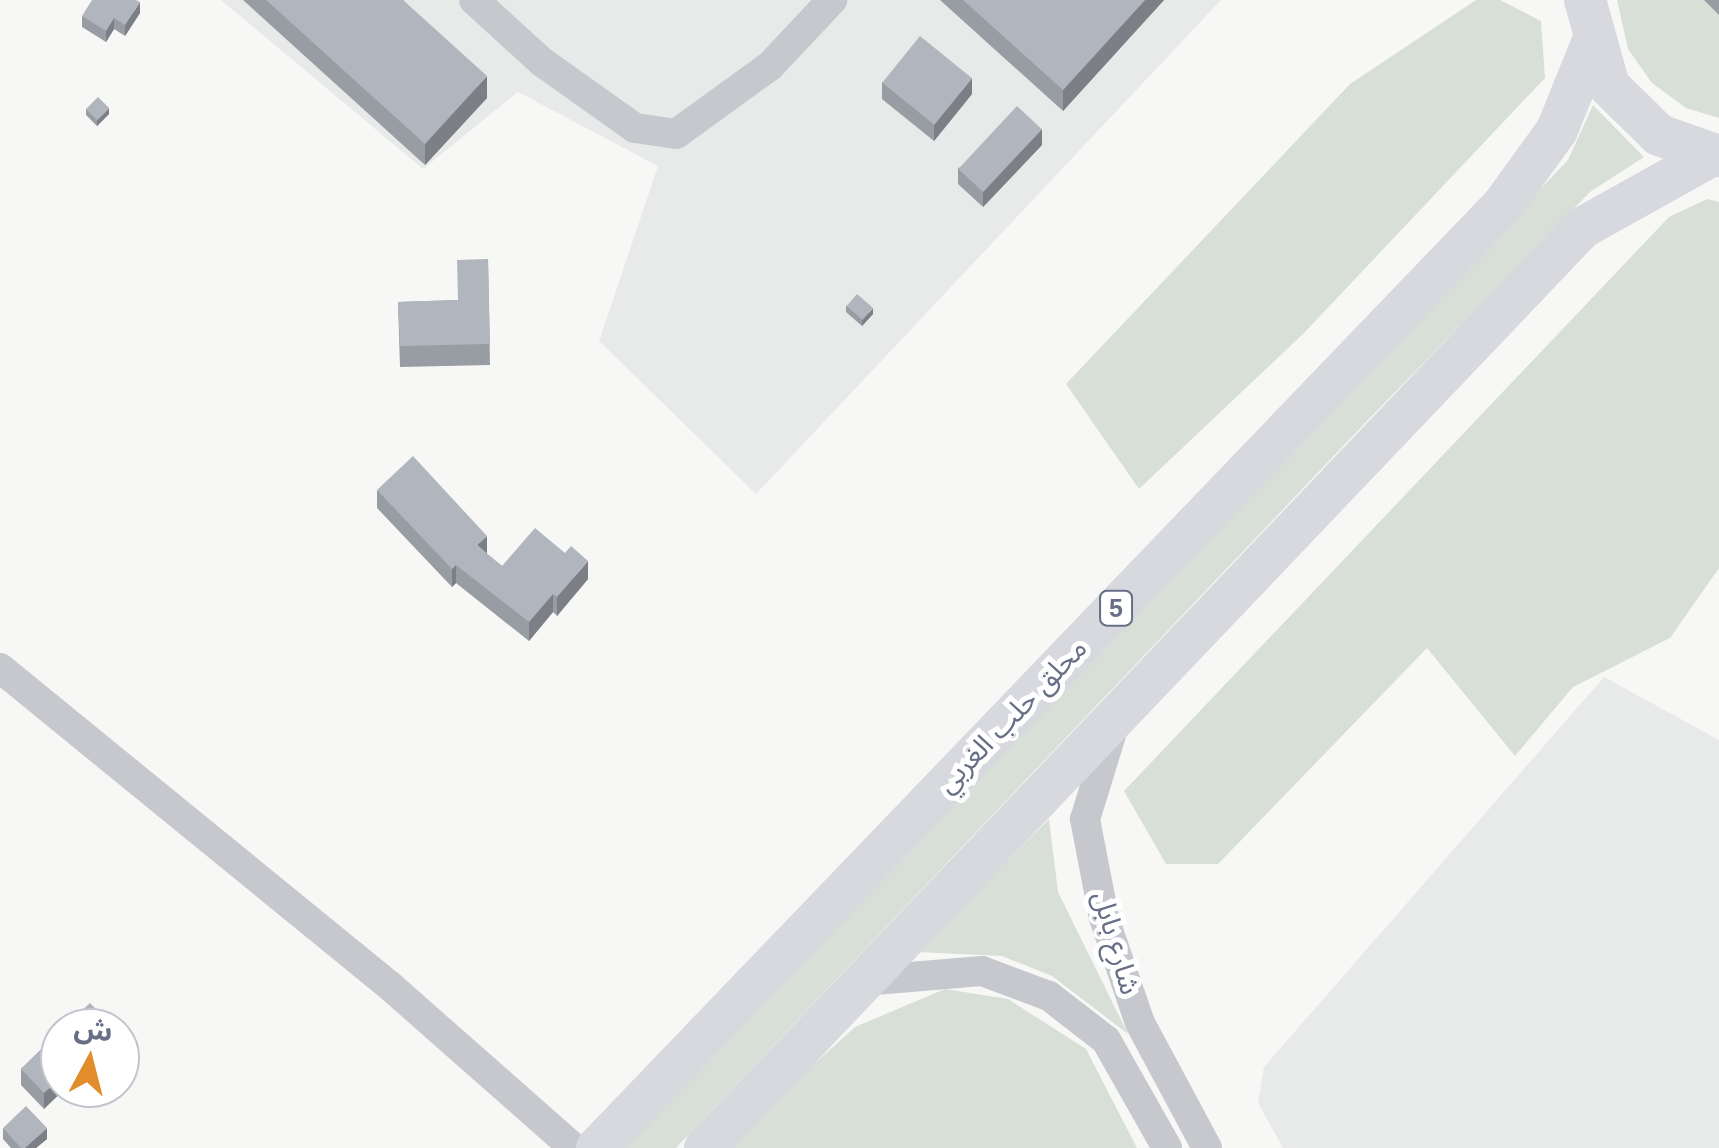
<!DOCTYPE html>
<meta charset="utf-8">
<style>
body{margin:0}
#map{position:relative;width:1719px;height:1148px;overflow:hidden;background:#f7f8f6;font-family:Arial,"Noto Sans Arabic",sans-serif}
div>[style]{position:absolute}
[style*='--x']{left:calc(var(--x)*1px);top:calc(var(--y)*1px);width:calc(var(--w)*1px);rotate:calc(var(--a)*1deg)}
.built>*{inset:0;background:#e8e9e9}
.green>*{inset:0;background:#d8dfd7}
.minor>*{height:30px;margin:-15px;padding:0 15px;transform-origin:15px;border-radius:15px;background:#c6c8cd}
.highway>*{height:42px;margin:-21px;padding:0 21px;transform-origin:21px;border-radius:21px;background:#d8d9df}
.wall>*{inset:0;background:#989ca3}
.shaded-wall>*{inset:0;background:#7c7f85}
.building>*{inset:0;background:#b1b5be;transform-origin:0 0}
span{translate:-50% -50%;white-space:nowrap;text-align:center;line-height:1.15;-webkit-text-stroke:10px #fff;paint-order:stroke}
.shield-label span{padding:2px 8px;background:#fff;border:2px solid;border-radius:8px;-webkit-text-stroke-width:0}
.shield-label{font-size:25px;color:#676f86;font-weight:700}
.street-label{font-size:28px;color:#676f86}
.north{position:absolute;left:40px;top:1008px;width:100px;height:100px;box-sizing:border-box;background:#fff;border:2px solid #c2c5cf;border-radius:50%;rotate:7deg;font-size:28px;font-weight:700;line-height:40px;text-align:center;color:#676f86}
.north::after{content:'';display:block;margin:auto;width:35px;height:45px;background:#e18d2c;clip-path:polygon(50% 0,100% 100%,50% 72%,0 100%)}
</style>
<div id="map">
<div class="built">
<div style="clip-path:polygon(221px 0,1221px 0,756px 494px,599px 341px,658px 166px,518px 92px,423px 169px)"></div>
<div style="clip-path:polygon(1604px 677px,1719px 740px,1719px 1148px,1283px 1148px,1258px 1103px,1264px 1067px)"></div>
</div>
<div class="green">
<div style="clip-path:polygon(1476px 0,1500px 0,1541px 21px,1545px 78px,1304px 333px,1139px 489px,1066px 384px,1350px 84px)"></div>
<div style="clip-path:polygon(1617px 0,1719px 0,1719px 118px,1686px 108px,1652px 83px,1628px 49px)"></div>
<div style="clip-path:polygon(1593px 105px,1644px 157px,1590px 192px,1367px 421px,676px 1148px,625px 1148px,1568px 160px)"></div>
<div style="clip-path:polygon(1707px 199px,1719px 202px,1719px 568px,1670px 638px,1573px 687px,1515px 756px,1427px 648px,1218px 864px,1166px 864px,1124px 791px,1669px 217px)"></div>
<div style="clip-path:polygon(1049px 819px,1058px 892px,1128px 1034px,1052px 976px,1002px 956px,917px 952px)"></div>
<div style="clip-path:polygon(945px 989px,1008px 999px,1086px 1049px,1137px 1148px,721px 1148px,855px 1027px)"></div>
</div>
<div class="minor">
<div style="--x:474;--y:0;--w:92;--a:42.4"></div>
<div style="--x:542;--y:62;--w:114;--a:35.4"></div>
<div style="--x:635;--y:128;--w:41;--a:8.3"></div>
<div style="--x:676;--y:134;--w:116;--a:-35.9"></div>
<div style="--x:770;--y:66;--w:91;--a:-46.8"></div>
<div style="--x:0;--y:668;--w:503;--a:39.19"></div>
<div style="--x:390;--y:986;--w:245;--a:41.4"></div>
<div style="--x:1114;--y:725;--w:98;--a:107.1"></div>
<div style="--x:1085;--y:819;--w:101;--a:79.1"></div>
<div style="--x:1104;--y:918;--w:111;--a:71.1"></div>
<div style="--x:1140;--y:1023;--w:142;--a:61.8"></div>
<div style="--x:863;--y:981;--w:119;--a:-4.8"></div>
<div style="--x:982;--y:971;--w:72;--a:20.5"></div>
<div style="--x:1049;--y:996;--w:72;--a:37.7"></div>
<div style="--x:1106;--y:1040;--w:124;--a:60.5"></div>
</div>
<div class="highway">
<div style="--x:1585;--y:0;--w:89;--a:74.4"></div>
<div style="--x:1609;--y:86;--w:70;--a:44.4"></div>
<div style="--x:1659;--y:135;--w:64;--a:19.3"></div>
<div style="--x:597;--y:1148;--w:1308;--a:-46.15"></div>
<div style="--x:1503;--y:205;--w:92;--a:-54.2"></div>
<div style="--x:1557;--y:130;--w:96;--a:-68"></div>
<div style="--x:705;--y:1148;--w:1271;--a:-46.37"></div>
<div style="--x:1582;--y:228;--w:148;--a:-29.2"></div>
</div>
<div class="wall">
<div style="clip-path:polygon(243px 0,403px 0,487px 98px,425px 165px)"></div>
<div style="clip-path:polygon(940px 0,1164px 0,1063px 111px)"></div>
<div style="clip-path:polygon(1704px 0,1719px 0,1719px 15px)"></div>
<div style="clip-path:polygon(140px 13px,125px 36px,114px 29px,106px 42px,82px 27px,82px 16px)"></div>
<div style="clip-path:polygon(882px 82px,972px 94px,934px 141px,882px 99px)"></div>
<div style="clip-path:polygon(86px 109px,109px 114px,97px 126px,86px 115px)"></div>
<div style="clip-path:polygon(1042px 145px,983px 207px,958px 184px,958px 168px)"></div>
<div style="clip-path:polygon(488px 259px,490px 365px,400px 367px,398px 302px,458px 300px)"></div>
<div style="clip-path:polygon(846px 306px,873px 314px,862px 326px,846px 312px)"></div>
<div style="clip-path:polygon(377px 490px,487px 554px,502px 566px,588px 579px,557px 616px,553px 612px,529px 641px,456px 583px,452px 587px,377px 508px)"></div>
<div style="clip-path:polygon(60px 1031px,44px 1109px,21px 1085px,21px 1069px)"></div>
<div style="clip-path:polygon(3px 1128px,47px 1139px,36px 1148px,11px 1148px,3px 1139px)"></div>
</div>
<div class="shaded-wall">
<div style="clip-path:polygon(1145px 0,1164px 0,1063px 111px,1063px 90px)"></div>
<div style="clip-path:polygon(140px 2px,140px 13px,125px 36px,125px 25px)"></div>
<div style="clip-path:polygon(114px 18px,114px 29px,106px 42px,106px 31px)"></div>
<div style="clip-path:polygon(487px 76px,487px 98px,425px 165px,425px 144px)"></div>
<div style="clip-path:polygon(972px 78px,972px 94px,934px 141px,934px 125px)"></div>
<div style="clip-path:polygon(109px 108px,109px 114px,97px 126px,97px 120px)"></div>
<div style="clip-path:polygon(1042px 129px,1042px 145px,983px 207px,983px 191px)"></div>
<div style="clip-path:polygon(873px 308px,873px 314px,862px 326px,862px 321px)"></div>
<div style="clip-path:polygon(487px 536px,487px 554px,477px 545px)"></div>
<div style="clip-path:polygon(588px 561px,588px 579px,557px 616px,557px 597px)"></div>
<div style="clip-path:polygon(456px 565px,456px 583px,452px 587px,452px 569px)"></div>
<div style="clip-path:polygon(553px 594px,553px 612px,529px 641px,529px 622px)"></div>
<div style="clip-path:polygon(60px 1078px,60px 1088px,66px 1088px,44px 1109px,44px 1093px)"></div>
<div style="clip-path:polygon(47px 1128px,47px 1139px,36px 1148px,25px 1148px)"></div>
</div>
<div class="building">
<div style="clip-path:polygon(92px 0,136px 0,140px 2px,125px 25px,114px 18px,106px 31px,82px 16px)"></div>
<div style="clip-path:polygon(266px 0,403px 0,487px 76px,425px 144px)"></div>
<div style="clip-path:polygon(963px 0,1145px 0,1063px 90px)"></div>
<div style="left:920px;top:36px;width:67px;height:60px;rotate:39deg"></div>
<div style="left:98px;top:97px;width:16px;height:17px;rotate:45deg"></div>
<div style="left:1017px;top:106px;width:34px;height:86px;rotate:43deg"></div>
<div style="clip-path:polygon(488px 259px,490px 344px,400px 346px,398px 302px,458px 300px,457px 260px)"></div>
<div style="left:857px;top:294px;width:21px;height:16px;rotate:41deg"></div>
<div style="clip-path:polygon(413px 456px,487px 536px,477px 545px,502px 566px,535px 528px,565px 553px,571px 546px,588px 561px,557px 597px,553px 594px,529px 622px,456px 565px,452px 569px,377px 490px)"></div>
<div style="clip-path:polygon(90px 1003px,113px 1027px,112px 1028px,63px 1028px)"></div>
<div style="clip-path:polygon(60px 1031px,60px 1078px,44px 1093px,21px 1069px)"></div>
<div style="clip-path:polygon(26px 1106px,47px 1128px,25px 1148px,21px 1148px,3px 1128px)"></div>
</div>
<div class="shield-label">
<span style="left:1116px;top:608px">5</span>
</div>
<div class="street-label">
<span style="left:1012px;top:716px;rotate:-46deg">محلق حلب الغربي</span>
<span style="left:1116px;top:943px;rotate:74deg">شارع بابل</span>
</div>
<div class="north">ش</div>
</div>
